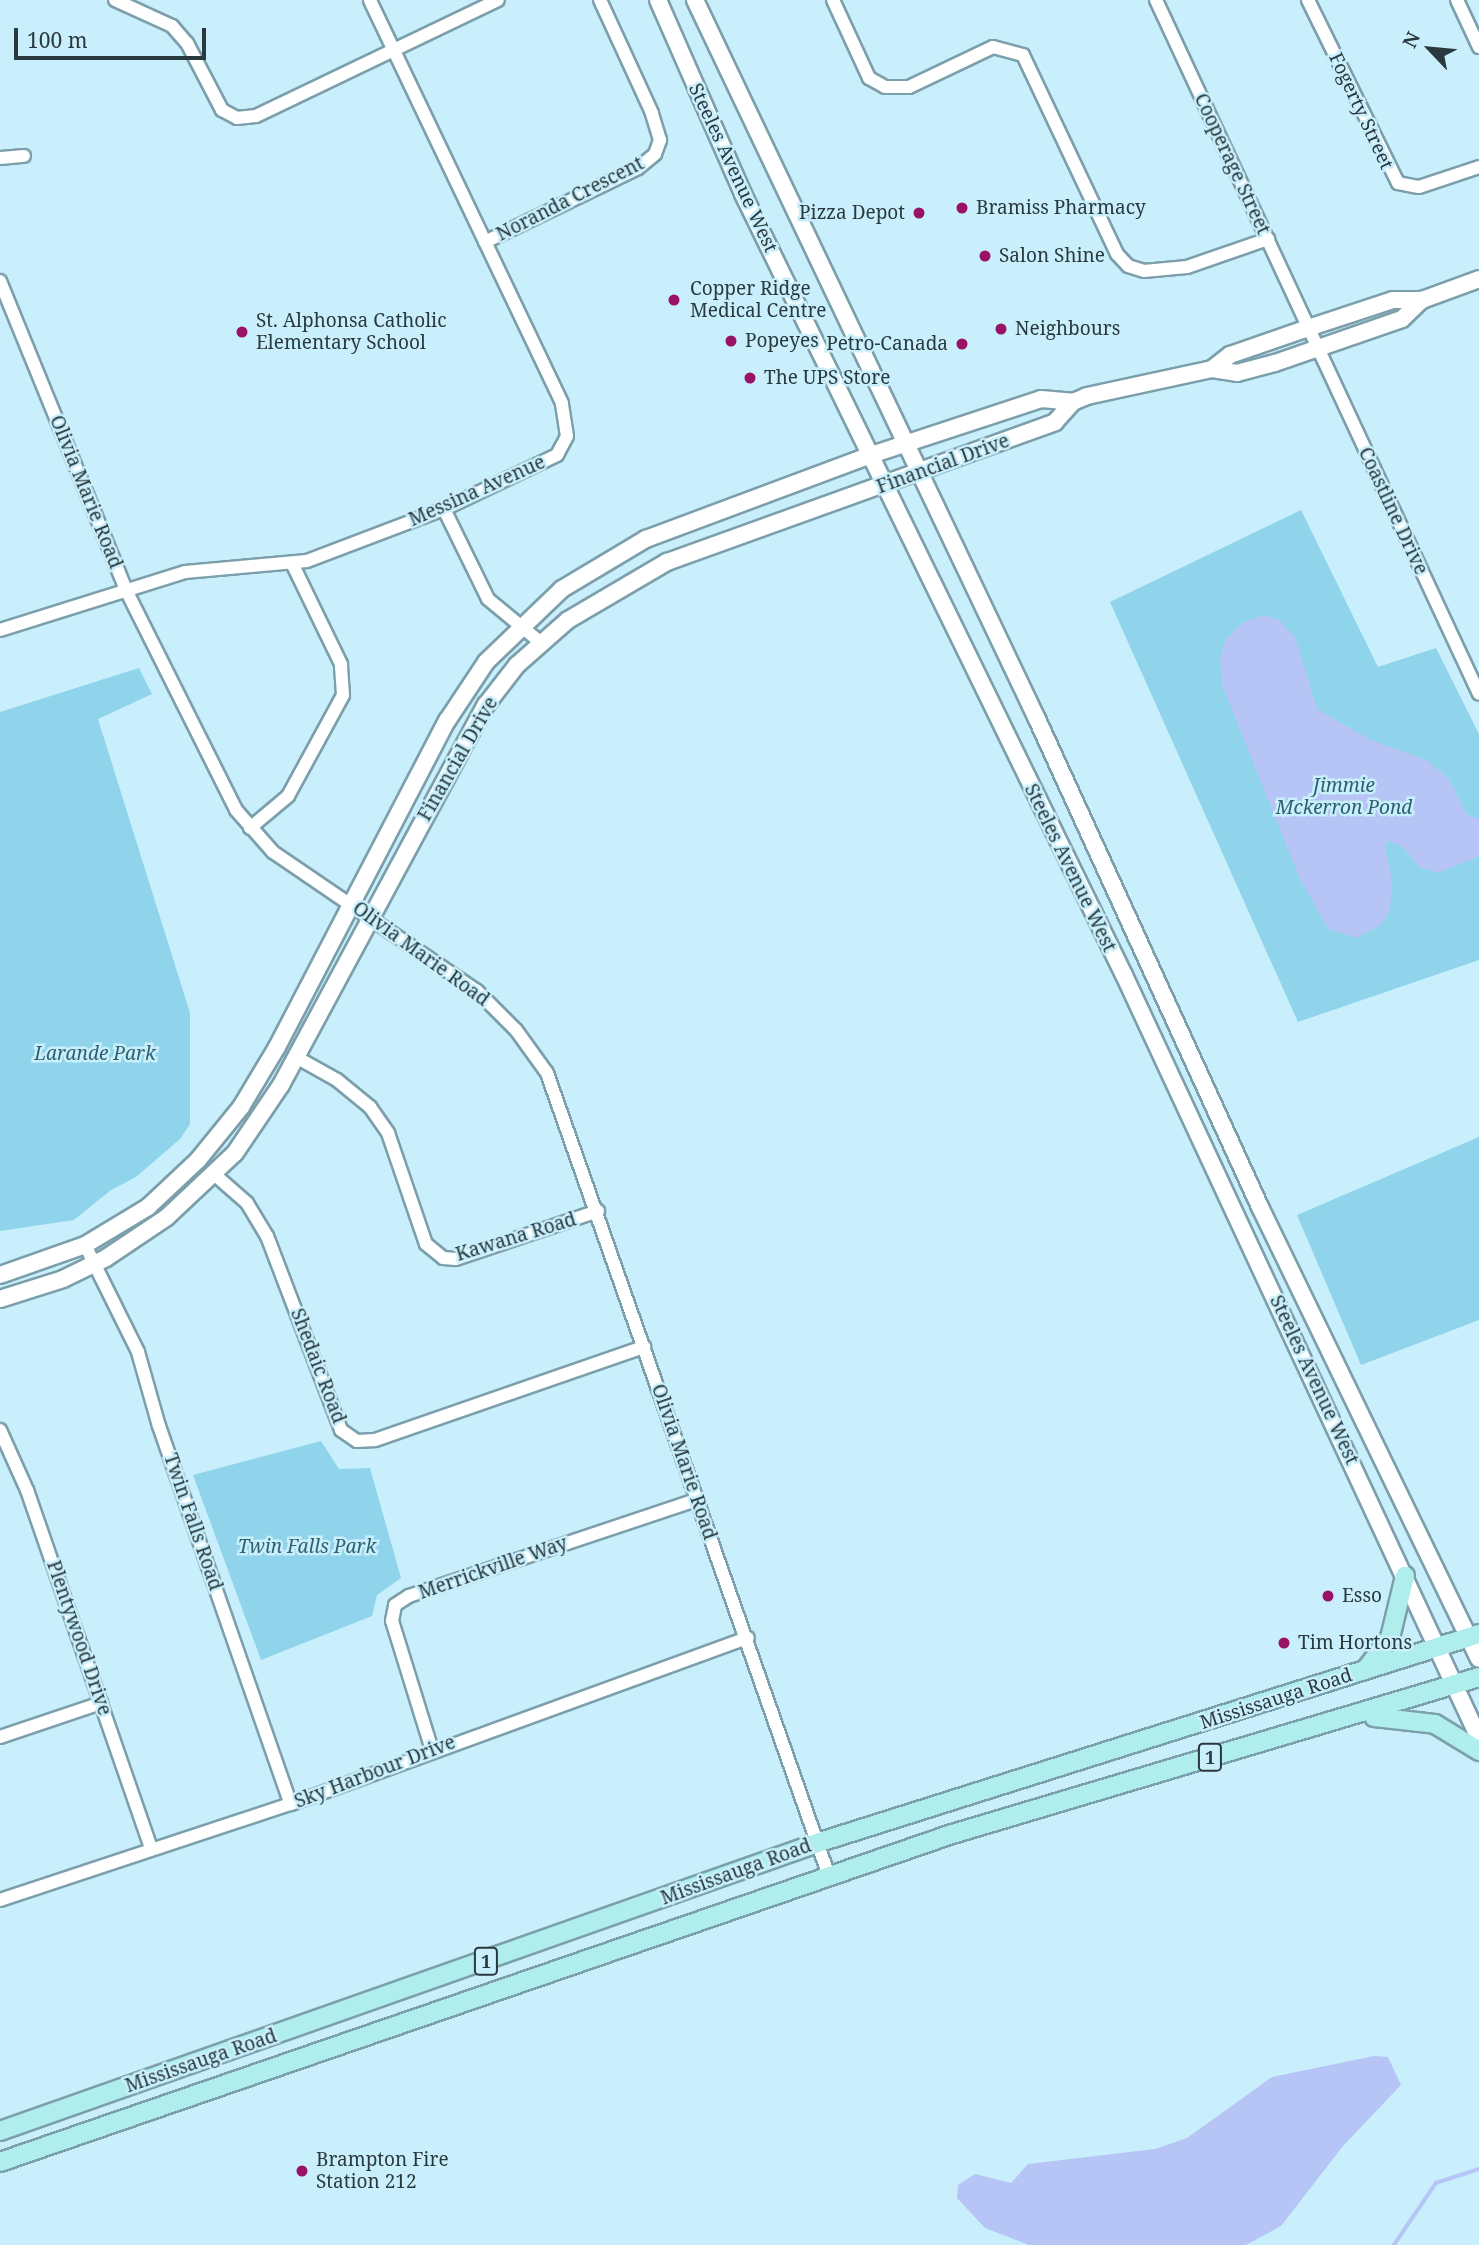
<!DOCTYPE html>
<style>
body{margin:0}
#map{position:relative;width:1479px;height:2245px;overflow:hidden;background:#c9effc;font-family:"Noto Serif",serif}
div>[style]{position:absolute}
[style*='--x']{left:calc(var(--x)*1px);top:calc(var(--y)*1px);width:calc(var(--w)*1px);rotate:calc(var(--a)*1deg)}
.green>*{inset:0;background:#8fd4ea}
.water>*{inset:0;background:#b6c5f5}
.stream>*{height:3.5px;margin:-1.75px;padding:0 1.75px;transform-origin:1.75px;border-radius:1.75px;background:#b6c5f5}
.roads{filter:drop-shadow(2px 0 #7b9fab) drop-shadow(-2px 0 #7b9fab) drop-shadow(0 2px #7b9fab) drop-shadow(0 -2px #7b9fab)}
.street>*{height:12px;margin:-6px;padding:0 6px;transform-origin:6px;border-radius:6px;background:#fff}
.secondary>*{height:16px;margin:-8px;padding:0 8px;transform-origin:8px;border-radius:8px;background:#fff}
.primary>*{height:18px;margin:-9px;padding:0 9px;transform-origin:9px;border-radius:9px;background:#afeeec}
.dots>*{width:19px;height:19px;translate:-50% -50%;box-sizing:border-box;border:4px solid #c9effc;border-radius:50%}
span{translate:-50% -50%;white-space:nowrap;text-align:center;line-height:1.15;-webkit-text-stroke:5px #c9effc;paint-order:stroke}
.shield-label span{padding:2px 5px;background:#c9effc;border:2px solid;border-radius:5px;-webkit-text-stroke-width:0}
.shield-label{font-size:18px;color:#29393d;font-weight:700}
.street-label{font-size:19px;color:#29393d}
.poi-label{font-size:19px;color:#29393d}
.left{translate:0 -50%;text-align:left}
.right{translate:-100% -50%;text-align:right}
.park-label{font-size:19px;color:#2d5f6e;font-style:italic}
.north{position:absolute;left:1395px;top:14px;width:70px;height:70px;-webkit-text-stroke:5px #c9effc;paint-order:stroke;rotate:296deg;font-size:19px;font-weight:700;line-height:28px;text-align:center;color:#29393d}
.north::after{content:'';display:block;margin:auto;width:24px;height:32px;background:#29393d;clip-path:polygon(50% 0,100% 100%,50% 72%,0 100%)}
.scale{position:absolute;left:14px;top:28px;width:192px;height:32px;box-sizing:border-box;border:4px solid #29393d;border-top:0;padding-left:9px;font-size:21px;line-height:24px;white-space:nowrap;color:#29393d;-webkit-text-stroke:5px #c9effc;paint-order:stroke}
</style>
<div id="map">
<div class="green">
<div style="clip-path:polygon(1301px 510px,1378px 667px,1436px 648px,1479px 734px,1479px 960px,1298px 1022px,1110px 602px)"></div>
<div style="clip-path:polygon(139px 668px,152px 694px,98px 719px,190px 1013px,190px 1124px,180px 1139px,136px 1177px,111px 1190px,74px 1220px,0 1231px,0 712px)"></div>
<div style="clip-path:polygon(1479px 1137px,1479px 1320px,1361px 1365px,1297px 1215px)"></div>
<div style="clip-path:polygon(321px 1441px,339px 1469px,370px 1468px,401px 1578px,377px 1595px,372px 1616px,261px 1660px,193px 1475px)"></div>
</div>
<div class="water">
<div style="clip-path:polygon(1265px 615px,1279px 620px,1295px 637px,1317px 709px,1369px 739px,1428px 761px,1449px 779px,1466px 814px,1479px 819px,1479px 856px,1438px 873px,1419px 867px,1403px 847px,1389px 841px,1385px 846px,1392px 881px,1390px 910px,1381px 925px,1356px 938px,1328px 929px,1299px 877px,1222px 685px,1220px 658px,1226px 639px,1244px 622px)"></div>
<div style="clip-path:polygon(1374px 2056px,1388px 2057px,1401px 2085px,1343px 2146px,1281px 2226px,1246px 2245px,1029px 2245px,985px 2228px,957px 2198px,958px 2185px,975px 2174px,1011px 2183px,1028px 2164px,1155px 2149px,1187px 2138px,1272px 2077px)"></div>
</div>
<div class="stream">
<div style="--x:1394;--y:2245;--w:75;--a:-55.9"></div>
<div style="--x:1436;--y:2183;--w:45;--a:-18"></div>
</div>
<div class="roads">
<div class="street">
<div style="--x:115;--y:0;--w:63;--a:24.5"></div>
<div style="--x:172;--y:26;--w:23;--a:49"></div>
<div style="--x:187;--y:43;--w:76;--a:62.4"></div>
<div style="--x:222;--y:110;--w:17;--a:28"></div>
<div style="--x:237;--y:118;--w:19;--a:-6"></div>
<div style="--x:256;--y:116;--w:268;--a:-25.6"></div>
<div style="--x:833;--y:0;--w:86;--a:65.2"></div>
<div style="--x:869;--y:78;--w:18;--a:29"></div>
<div style="--x:885;--y:87;--w:24;--a:0"></div>
<div style="--x:909;--y:87;--w:93;--a:-25.5"></div>
<div style="--x:993;--y:47;--w:31;--a:15"></div>
<div style="--x:1023;--y:55;--w:220;--a:64.7"></div>
<div style="--x:1117;--y:254;--w:16;--a:47"></div>
<div style="--x:1128;--y:266;--w:17;--a:17"></div>
<div style="--x:1144;--y:271;--w:43;--a:-5.3"></div>
<div style="--x:1187;--y:267;--w:86;--a:-19.1"></div>
<div style="--x:1156;--y:0;--w:765;--a:65.04"></div>
<div style="--x:1308;--y:0;--w:204;--a:63.8"></div>
<div style="--x:1398;--y:183;--w:21;--a:11"></div>
<div style="--x:1419;--y:187;--w:63;--a:-18.4"></div>
<div style="--x:1457;--y:0;--w:52;--a:64.9"></div>
<div style="--x:0;--y:158;--w:24;--a:-5"></div>
<div style="--x:485;--y:242;--w:170;--a:-25.8"></div>
<div style="--x:638;--y:168;--w:22;--a:-39"></div>
<div style="--x:655;--y:154;--w:15;--a:-70"></div>
<div style="--x:660;--y:140;--w:28;--a:-107"></div>
<div style="--x:652;--y:113;--w:124;--a:-114.7"></div>
<div style="--x:0;--y:281;--w:331;--a:67.8"></div>
<div style="--x:125;--y:588;--w:248;--a:63.4"></div>
<div style="--x:236;--y:810;--w:56;--a:48.6"></div>
<div style="--x:273;--y:852;--w:247;--a:34.3"></div>
<div style="--x:477;--y:991;--w:55;--a:45"></div>
<div style="--x:516;--y:1030;--w:53;--a:54.2"></div>
<div style="--x:547;--y:1073;--w:851;--a:70.65"></div>
<div style="--x:444;--y:509;--w:100;--a:63.9"></div>
<div style="--x:488;--y:599;--w:67;--a:39.6"></div>
<div style="--x:0;--y:630;--w:194;--a:-17.4"></div>
<div style="--x:185;--y:572;--w:122;--a:-5.2"></div>
<div style="--x:307;--y:561;--w:147;--a:-20.8"></div>
<div style="--x:444;--y:509;--w:125;--a:-25.5"></div>
<div style="--x:557;--y:455;--w:21;--a:-62"></div>
<div style="--x:567;--y:436;--w:33;--a:-99"></div>
<div style="--x:562;--y:403;--w:446;--a:-115.5"></div>
<div style="--x:250;--y:828;--w:50;--a:-40.1"></div>
<div style="--x:288;--y:796;--w:115;--a:-61.4"></div>
<div style="--x:343;--y:695;--w:31;--a:-94"></div>
<div style="--x:341;--y:664;--w:112;--a:-115.9"></div>
<div style="--x:296;--y:1057;--w:47;--a:29.3"></div>
<div style="--x:337;--y:1080;--w:43;--a:39.3"></div>
<div style="--x:370;--y:1107;--w:32;--a:55"></div>
<div style="--x:388;--y:1133;--w:117;--a:71.1"></div>
<div style="--x:426;--y:1244;--w:22;--a:39"></div>
<div style="--x:443;--y:1258;--w:13;--a:4"></div>
<div style="--x:456;--y:1259;--w:150;--a:-18.7"></div>
<div style="--x:214;--y:1174;--w:44;--a:41.3"></div>
<div style="--x:247;--y:1203;--w:39;--a:59"></div>
<div style="--x:267;--y:1236;--w:208;--a:69.1"></div>
<div style="--x:341;--y:1430;--w:19;--a:35"></div>
<div style="--x:357;--y:1441;--w:18;--a:-3"></div>
<div style="--x:375;--y:1440;--w:285;--a:-19.1"></div>
<div style="--x:85;--y:1245;--w:119;--a:63.6"></div>
<div style="--x:138;--y:1352;--w:77;--a:74.2"></div>
<div style="--x:159;--y:1426;--w:400;--a:70.8"></div>
<div style="--x:0;--y:1430;--w:66;--a:65.8"></div>
<div style="--x:27;--y:1490;--w:379;--a:70.9"></div>
<div style="--x:0;--y:1737;--w:107;--a:-18.6"></div>
<div style="--x:432;--y:1750;--w:135;--a:-107.2"></div>
<div style="--x:392;--y:1621;--w:16;--a:-79"></div>
<div style="--x:395;--y:1605;--w:17;--a:-33"></div>
<div style="--x:409;--y:1596;--w:303;--a:-18.5"></div>
<div style="--x:0;--y:1900;--w:306;--a:-18.3"></div>
<div style="--x:291;--y:1804;--w:486;--a:-20"></div>
</div>
<div class="secondary">
<div style="--x:658;--y:0;--w:212;--a:66.3"></div>
<div style="--x:743;--y:194;--w:869;--a:64"></div>
<div style="--x:1124;--y:975;--w:842;--a:65.05"></div>
<div style="--x:695;--y:0;--w:796;--a:64.56"></div>
<div style="--x:1037;--y:719;--w:537;--a:65.44"></div>
<div style="--x:1260;--y:1207;--w:502;--a:64.15"></div>
<div style="--x:1212;--y:369;--w:23;--a:-38"></div>
<div style="--x:1230;--y:355;--w:83;--a:-19.1"></div>
<div style="--x:1308;--y:328;--w:89;--a:-18.2"></div>
<div style="--x:1393;--y:300;--w:29;--a:0"></div>
<div style="--x:1422;--y:300;--w:61;--a:-20.2"></div>
<div style="--x:0;--y:1275;--w:90;--a:-19.4"></div>
<div style="--x:85;--y:1245;--w:74;--a:-31.1"></div>
<div style="--x:148;--y:1207;--w:69;--a:-43.2"></div>
<div style="--x:198;--y:1160;--w:68;--a:-50.9"></div>
<div style="--x:241;--y:1107;--w:70;--a:-59"></div>
<div style="--x:277;--y:1047;--w:368;--a:-62.5"></div>
<div style="--x:447;--y:721;--w:71;--a:-56.5"></div>
<div style="--x:486;--y:662;--w:105;--a:-43.8"></div>
<div style="--x:562;--y:589;--w:98;--a:-30.8"></div>
<div style="--x:646;--y:539;--w:237;--a:-20.5"></div>
<div style="--x:868;--y:456;--w:182;--a:-18.2"></div>
<div style="--x:1041;--y:399;--w:32;--a:5"></div>
<div style="--x:0;--y:1299;--w:66;--a:-17.6"></div>
<div style="--x:63;--y:1279;--w:48;--a:-26"></div>
<div style="--x:106;--y:1258;--w:73;--a:-33.9"></div>
<div style="--x:167;--y:1217;--w:93;--a:-43.3"></div>
<div style="--x:235;--y:1153;--w:82;--a:-55.9"></div>
<div style="--x:281;--y:1085;--w:432;--a:-61.7"></div>
<div style="--x:486;--y:705;--w:51;--a:-52.2"></div>
<div style="--x:517;--y:665;--w:68;--a:-41.4"></div>
<div style="--x:568;--y:620;--w:115;--a:-30.4"></div>
<div style="--x:667;--y:562;--w:412;--a:-19.8"></div>
<div style="--x:1055;--y:422;--w:27;--a:-48"></div>
<div style="--x:1073;--y:402;--w:15;--a:-23"></div>
<div style="--x:1087;--y:396;--w:128;--a:-12.2"></div>
<div style="--x:1212;--y:369;--w:25;--a:9"></div>
<div style="--x:1237;--y:373;--w:39;--a:-15"></div>
<div style="--x:1275;--y:363;--w:134;--a:-19.1"></div>
<div style="--x:1402;--y:319;--w:28;--a:-44"></div>
</div>
<div class="primary">
<div style="--x:1367;--y:1668;--w:38;--a:-53"></div>
<div style="--x:1390;--y:1638;--w:64;--a:-76.4"></div>
<div style="--x:1374;--y:1717;--w:61;--a:6.5"></div>
<div style="--x:1435;--y:1724;--w:52;--a:31.5"></div>
<div style="--x:0;--y:2131;--w:869;--a:-19.41"></div>
<div style="--x:820;--y:1842;--w:691;--a:-17.52"></div>
<div style="--x:0;--y:2162;--w:1004;--a:-19.01"></div>
<div style="--x:949;--y:1835;--w:553;--a:-16.6"></div>
</div>
</div>
<div class="dots">
<div style="left:962px;top:208px;background:#991265"></div>
<div style="left:919px;top:213px;background:#991265"></div>
<div style="left:985px;top:256px;background:#991265"></div>
<div style="left:674px;top:300px;background:#991265"></div>
<div style="left:1001px;top:329px;background:#991265"></div>
<div style="left:242px;top:332px;background:#991265"></div>
<div style="left:731px;top:341px;background:#991265"></div>
<div style="left:962px;top:344px;background:#991265"></div>
<div style="left:750px;top:378px;background:#991265"></div>
<div style="left:1328px;top:1596px;background:#991265"></div>
<div style="left:1284px;top:1643px;background:#991265"></div>
<div style="left:302px;top:2171px;background:#991265"></div>
</div>
<div class="shield-label">
<span style="left:1210px;top:1757px">1</span>
<span style="left:486px;top:1961px">1</span>
</div>
<div class="street-label">
<span style="left:1361px;top:111px;rotate:65deg">Fogerty Street</span>
<span style="left:1232px;top:164px;rotate:65deg">Cooperage Street</span>
<span style="left:733px;top:168px;rotate:65deg">Steeles Avenue West</span>
<span style="left:570px;top:199px;rotate:-27deg">Noranda Crescent</span>
<span style="left:943px;top:464px;rotate:-20deg">Financial Drive</span>
<span style="left:477px;top:491px;rotate:-24deg">Messina Avenue</span>
<span style="left:86px;top:492px;rotate:68deg">Olivia Marie Road</span>
<span style="left:1393px;top:511px;rotate:65deg">Coastline Drive</span>
<span style="left:458px;top:759px;rotate:-60deg">Financial Drive</span>
<span style="left:1070px;top:868px;rotate:64deg">Steeles Avenue West</span>
<span style="left:421px;top:954px;rotate:36deg">Olivia Marie Road</span>
<span style="left:516px;top:1237px;rotate:-17deg">Kawana Road</span>
<span style="left:318px;top:1366px;rotate:69deg">Shedaic Road</span>
<span style="left:1314px;top:1380px;rotate:65deg">Steeles Avenue West</span>
<span style="left:684px;top:1462px;rotate:71deg">Olivia Marie Road</span>
<span style="left:193px;top:1522px;rotate:71deg">Twin Falls Road</span>
<span style="left:493px;top:1568px;rotate:-19deg">Merrickville Way</span>
<span style="left:79px;top:1638px;rotate:71deg">Plentywood Drive</span>
<span style="left:1276px;top:1699px;rotate:-18deg">Mississauga Road</span>
<span style="left:375px;top:1772px;rotate:-21deg">Sky Harbour Drive</span>
<span style="left:736px;top:1872px;rotate:-20deg">Mississauga Road</span>
<span style="left:201px;top:2061px;rotate:-19deg">Mississauga Road</span>
</div>
<div class="poi-label">
<span class="left" style="left:976px;top:208px">Bramiss Pharmacy</span>
<span class="right" style="left:905px;top:213px">Pizza Depot</span>
<span class="left" style="left:999px;top:256px">Salon Shine</span>
<span class="left" style="left:690px;top:300px">Copper Ridge<br>Medical Centre</span>
<span class="left" style="left:256px;top:332px">St. Alphonsa Catholic<br>Elementary School</span>
<span class="left" style="left:1015px;top:329px">Neighbours</span>
<span class="left" style="left:745px;top:341px">Popeyes</span>
<span class="right" style="left:948px;top:344px">Petro-Canada</span>
<span class="left" style="left:764px;top:378px">The UPS Store</span>
<span class="left" style="left:1342px;top:1596px">Esso</span>
<span class="left" style="left:1298px;top:1643px">Tim Hortons</span>
<span class="left" style="left:316px;top:2171px">Brampton Fire<br>Station 212</span>
</div>
<div class="park-label">
<span style="left:1344px;top:797px">Jimmie<br>Mckerron Pond</span>
<span style="left:95px;top:1054px">Larande Park</span>
<span style="left:307px;top:1547px">Twin Falls Park</span>
</div>
<div class="north">N</div>
<div class="scale">100 m</div>
</div>
